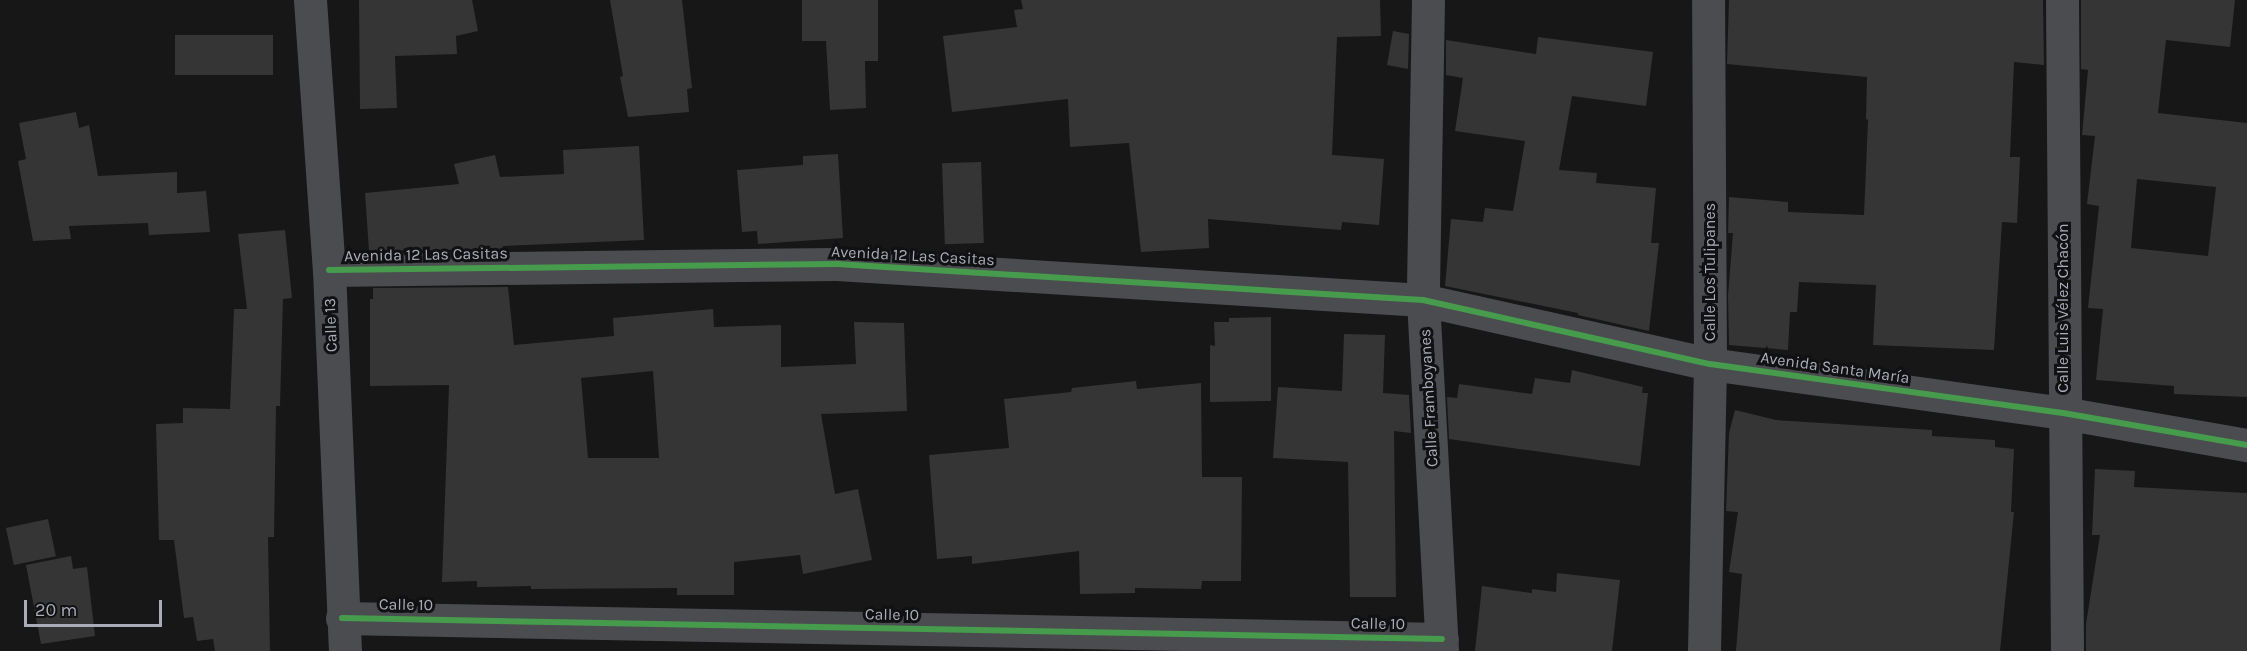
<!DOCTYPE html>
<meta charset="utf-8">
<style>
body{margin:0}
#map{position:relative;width:2247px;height:651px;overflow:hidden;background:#171717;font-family:Karla,sans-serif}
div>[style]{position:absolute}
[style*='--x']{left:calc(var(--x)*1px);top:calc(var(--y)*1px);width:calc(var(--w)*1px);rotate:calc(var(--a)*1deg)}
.building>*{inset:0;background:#353536;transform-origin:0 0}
.street>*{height:33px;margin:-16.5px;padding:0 16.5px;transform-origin:16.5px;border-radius:16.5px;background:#4b4c50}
.cycleway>*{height:6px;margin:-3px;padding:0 3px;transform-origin:3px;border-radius:3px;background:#469c4c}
span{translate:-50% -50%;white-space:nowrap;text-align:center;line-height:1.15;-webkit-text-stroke:6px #111113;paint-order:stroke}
.street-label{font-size:16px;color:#a8adb8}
.scale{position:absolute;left:24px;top:600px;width:138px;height:27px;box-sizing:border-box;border:3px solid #a8adb8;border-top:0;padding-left:8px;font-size:18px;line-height:21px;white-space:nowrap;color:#a8adb8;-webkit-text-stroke:4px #111113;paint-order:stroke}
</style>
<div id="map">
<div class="building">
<div style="clip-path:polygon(359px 0,472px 0,478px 31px,456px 36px,457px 54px,395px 56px,397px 108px,360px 109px)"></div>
<div style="clip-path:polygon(610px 0,682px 0,692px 88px,687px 89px,689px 112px,628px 117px,620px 77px,623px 76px)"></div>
<div style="clip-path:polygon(802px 0,878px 0,878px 61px,865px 61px,866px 108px,830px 110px,826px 41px,802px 41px)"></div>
<div style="clip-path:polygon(1021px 0,1380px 0,1381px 36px,1337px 37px,1332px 155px,1384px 159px,1379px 225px,1342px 222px,1341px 230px,1208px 219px,1209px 248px,1141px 252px,1129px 143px,1070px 147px,1068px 99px,952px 112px,943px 36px,1017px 27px,1014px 10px,1023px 9px)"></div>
<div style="clip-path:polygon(1729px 0,2043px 0,2044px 65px,2014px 62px,2010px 157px,2020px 157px,2017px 223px,2002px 222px,1994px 350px,1873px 345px,1876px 285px,1799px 282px,1797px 312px,1790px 312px,1788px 350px,1729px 345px,1728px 296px,1733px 233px,1728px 233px,1729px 197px,1788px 202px,1788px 212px,1864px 215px,1868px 120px,1866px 119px,1867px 77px,1727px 64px)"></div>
<div style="clip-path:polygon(evenodd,2081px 0,2235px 0,2230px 47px,2166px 40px,2158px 113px,2247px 123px,2247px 397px,2174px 394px,2174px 386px,2096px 380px,2103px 309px,2088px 308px,2099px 206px,2087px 204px,2095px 136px,2082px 135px,2088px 70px,2081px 69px,2081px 0,2137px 179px,2216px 187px,2208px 256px,2131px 248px,2137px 179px)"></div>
<div style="clip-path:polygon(1393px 31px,1409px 34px,1408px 69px,1387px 65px)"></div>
<div style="left:273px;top:35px;width:40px;height:98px;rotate:90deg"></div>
<div style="clip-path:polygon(1538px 37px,1653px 52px,1646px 106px,1572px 96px,1559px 170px,1597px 173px,1596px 183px,1656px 188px,1651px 243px,1659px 243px,1649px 331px,1578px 315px,1578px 313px,1445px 286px,1451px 219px,1483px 222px,1485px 208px,1513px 211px,1525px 141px,1455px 131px,1463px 78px,1446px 75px,1446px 40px,1536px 54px)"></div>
<div style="clip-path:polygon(76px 112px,79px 128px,89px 125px,98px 176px,177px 172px,177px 193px,206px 191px,210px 232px,149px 235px,148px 223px,69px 226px,71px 239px,33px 241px,18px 161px,26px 159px,19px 123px)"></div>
<div style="clip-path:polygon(639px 146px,644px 240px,503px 246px,503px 249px,369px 251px,365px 193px,459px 184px,454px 164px,495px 155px,500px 177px,564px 174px,563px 150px)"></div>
<div style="clip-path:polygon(838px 154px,843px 238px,758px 244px,757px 231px,742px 232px,737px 170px,803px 165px,803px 156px)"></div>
<div style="left:981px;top:162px;width:81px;height:39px;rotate:88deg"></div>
<div style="clip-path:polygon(285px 230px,292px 298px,283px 299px,280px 406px,276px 406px,274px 537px,268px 537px,270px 651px,215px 651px,213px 639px,197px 641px,193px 617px,184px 618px,174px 540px,159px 540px,156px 424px,183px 423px,183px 408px,230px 409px,234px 309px,247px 309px,238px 234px)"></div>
<div style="clip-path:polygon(evenodd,508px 287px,514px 345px,614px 336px,613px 318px,713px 309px,714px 327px,781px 325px,781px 367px,856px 364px,854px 322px,904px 323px,907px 411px,821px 414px,835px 494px,858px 489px,872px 560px,803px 574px,800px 555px,734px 562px,734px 595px,677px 595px,677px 588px,531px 589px,531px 586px,477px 587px,477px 581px,442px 582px,449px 385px,370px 386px,370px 299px,373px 299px,373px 288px,508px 287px,653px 371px,659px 458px,588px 458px,581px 378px,653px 371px)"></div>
<div style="clip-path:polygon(1271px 317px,1271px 401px,1210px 402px,1210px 345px,1215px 346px,1214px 322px,1229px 322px,1229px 318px)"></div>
<div style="clip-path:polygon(1344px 334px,1385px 335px,1383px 393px,1409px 395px,1411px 433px,1394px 431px,1396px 597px,1350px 597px,1348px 462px,1273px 458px,1278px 387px,1342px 391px)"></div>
<div style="clip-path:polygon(1572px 370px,1643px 387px,1642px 393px,1648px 393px,1640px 466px,1449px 439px,1447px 397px,1457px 398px,1459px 384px,1532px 394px,1535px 378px,1570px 383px)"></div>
<div style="clip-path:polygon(1136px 381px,1137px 389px,1201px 383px,1202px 477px,1242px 477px,1241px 581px,1202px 581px,1201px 589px,1135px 588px,1135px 593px,1080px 594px,1079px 551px,972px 564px,972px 556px,937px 559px,929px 455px,1009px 448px,1004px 399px,1071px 392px,1072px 388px)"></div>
<div style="clip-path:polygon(1735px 410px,1776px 420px,1932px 430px,1932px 436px,1995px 440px,1995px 447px,2014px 449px,2011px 512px,2014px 512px,2000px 651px,1736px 651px,1742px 574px,1729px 572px,1738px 512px,1726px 511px,1729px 433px)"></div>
<div style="clip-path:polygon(2095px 469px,2135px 471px,2134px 487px,2247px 493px,2247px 651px,2086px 651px,2086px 624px,2100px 535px,2092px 535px)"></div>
<div style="left:48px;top:519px;width:38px;height:43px;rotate:78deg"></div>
<div style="clip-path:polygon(71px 556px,73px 569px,87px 567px,95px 636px,41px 644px,26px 565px)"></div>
<div style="clip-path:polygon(1557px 573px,1620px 580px,1612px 651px,1475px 651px,1482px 586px,1532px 593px,1532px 589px,1556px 592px)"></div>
</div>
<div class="street">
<div style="--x:310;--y:0;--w:271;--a:86"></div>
<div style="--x:329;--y:270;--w:381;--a:87.6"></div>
<div style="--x:1428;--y:0;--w:300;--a:91"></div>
<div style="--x:1423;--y:300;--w:352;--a:86.9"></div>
<div style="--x:2062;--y:0;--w:651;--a:89.56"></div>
<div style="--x:329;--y:270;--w:508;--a:-0.68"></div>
<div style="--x:837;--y:264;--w:587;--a:3.52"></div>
<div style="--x:1423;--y:300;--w:294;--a:12.6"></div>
<div style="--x:1710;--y:364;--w:356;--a:7.9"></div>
<div style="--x:2063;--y:413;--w:187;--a:9.9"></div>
<div style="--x:342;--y:618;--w:1100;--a:1.09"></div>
<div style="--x:1704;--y:651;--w:287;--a:-88.8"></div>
<div style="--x:1710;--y:364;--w:364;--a:-90.3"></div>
</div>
<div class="cycleway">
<div style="--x:329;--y:270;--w:508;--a:-0.68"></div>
<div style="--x:837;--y:264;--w:587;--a:3.52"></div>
<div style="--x:1423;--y:300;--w:294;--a:12.6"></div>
<div style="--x:1710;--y:364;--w:356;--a:7.9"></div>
<div style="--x:2063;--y:413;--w:187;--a:9.9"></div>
<div style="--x:342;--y:618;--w:1100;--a:1.09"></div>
</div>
<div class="street-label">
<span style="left:426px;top:255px;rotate:-1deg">Avenida 12 Las Casitas</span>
<span style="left:913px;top:256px;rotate:3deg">Avenida 12 Las Casitas</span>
<span style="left:1710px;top:272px;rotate:-90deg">Calle Los Tulipanes</span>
<span style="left:2063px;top:308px;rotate:-90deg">Calle Luis Vélez Chacón</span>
<span style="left:331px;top:325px;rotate:-92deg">Calle 13</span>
<span style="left:1835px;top:368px;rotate:8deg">Avenida Santa María</span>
<span style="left:1429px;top:398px;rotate:-93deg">Calle Framboyanes</span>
<span style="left:406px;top:605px;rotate:1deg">Calle 10</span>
<span style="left:892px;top:615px;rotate:1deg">Calle 10</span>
<span style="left:1378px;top:624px;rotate:1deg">Calle 10</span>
</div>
<div class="scale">20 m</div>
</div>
